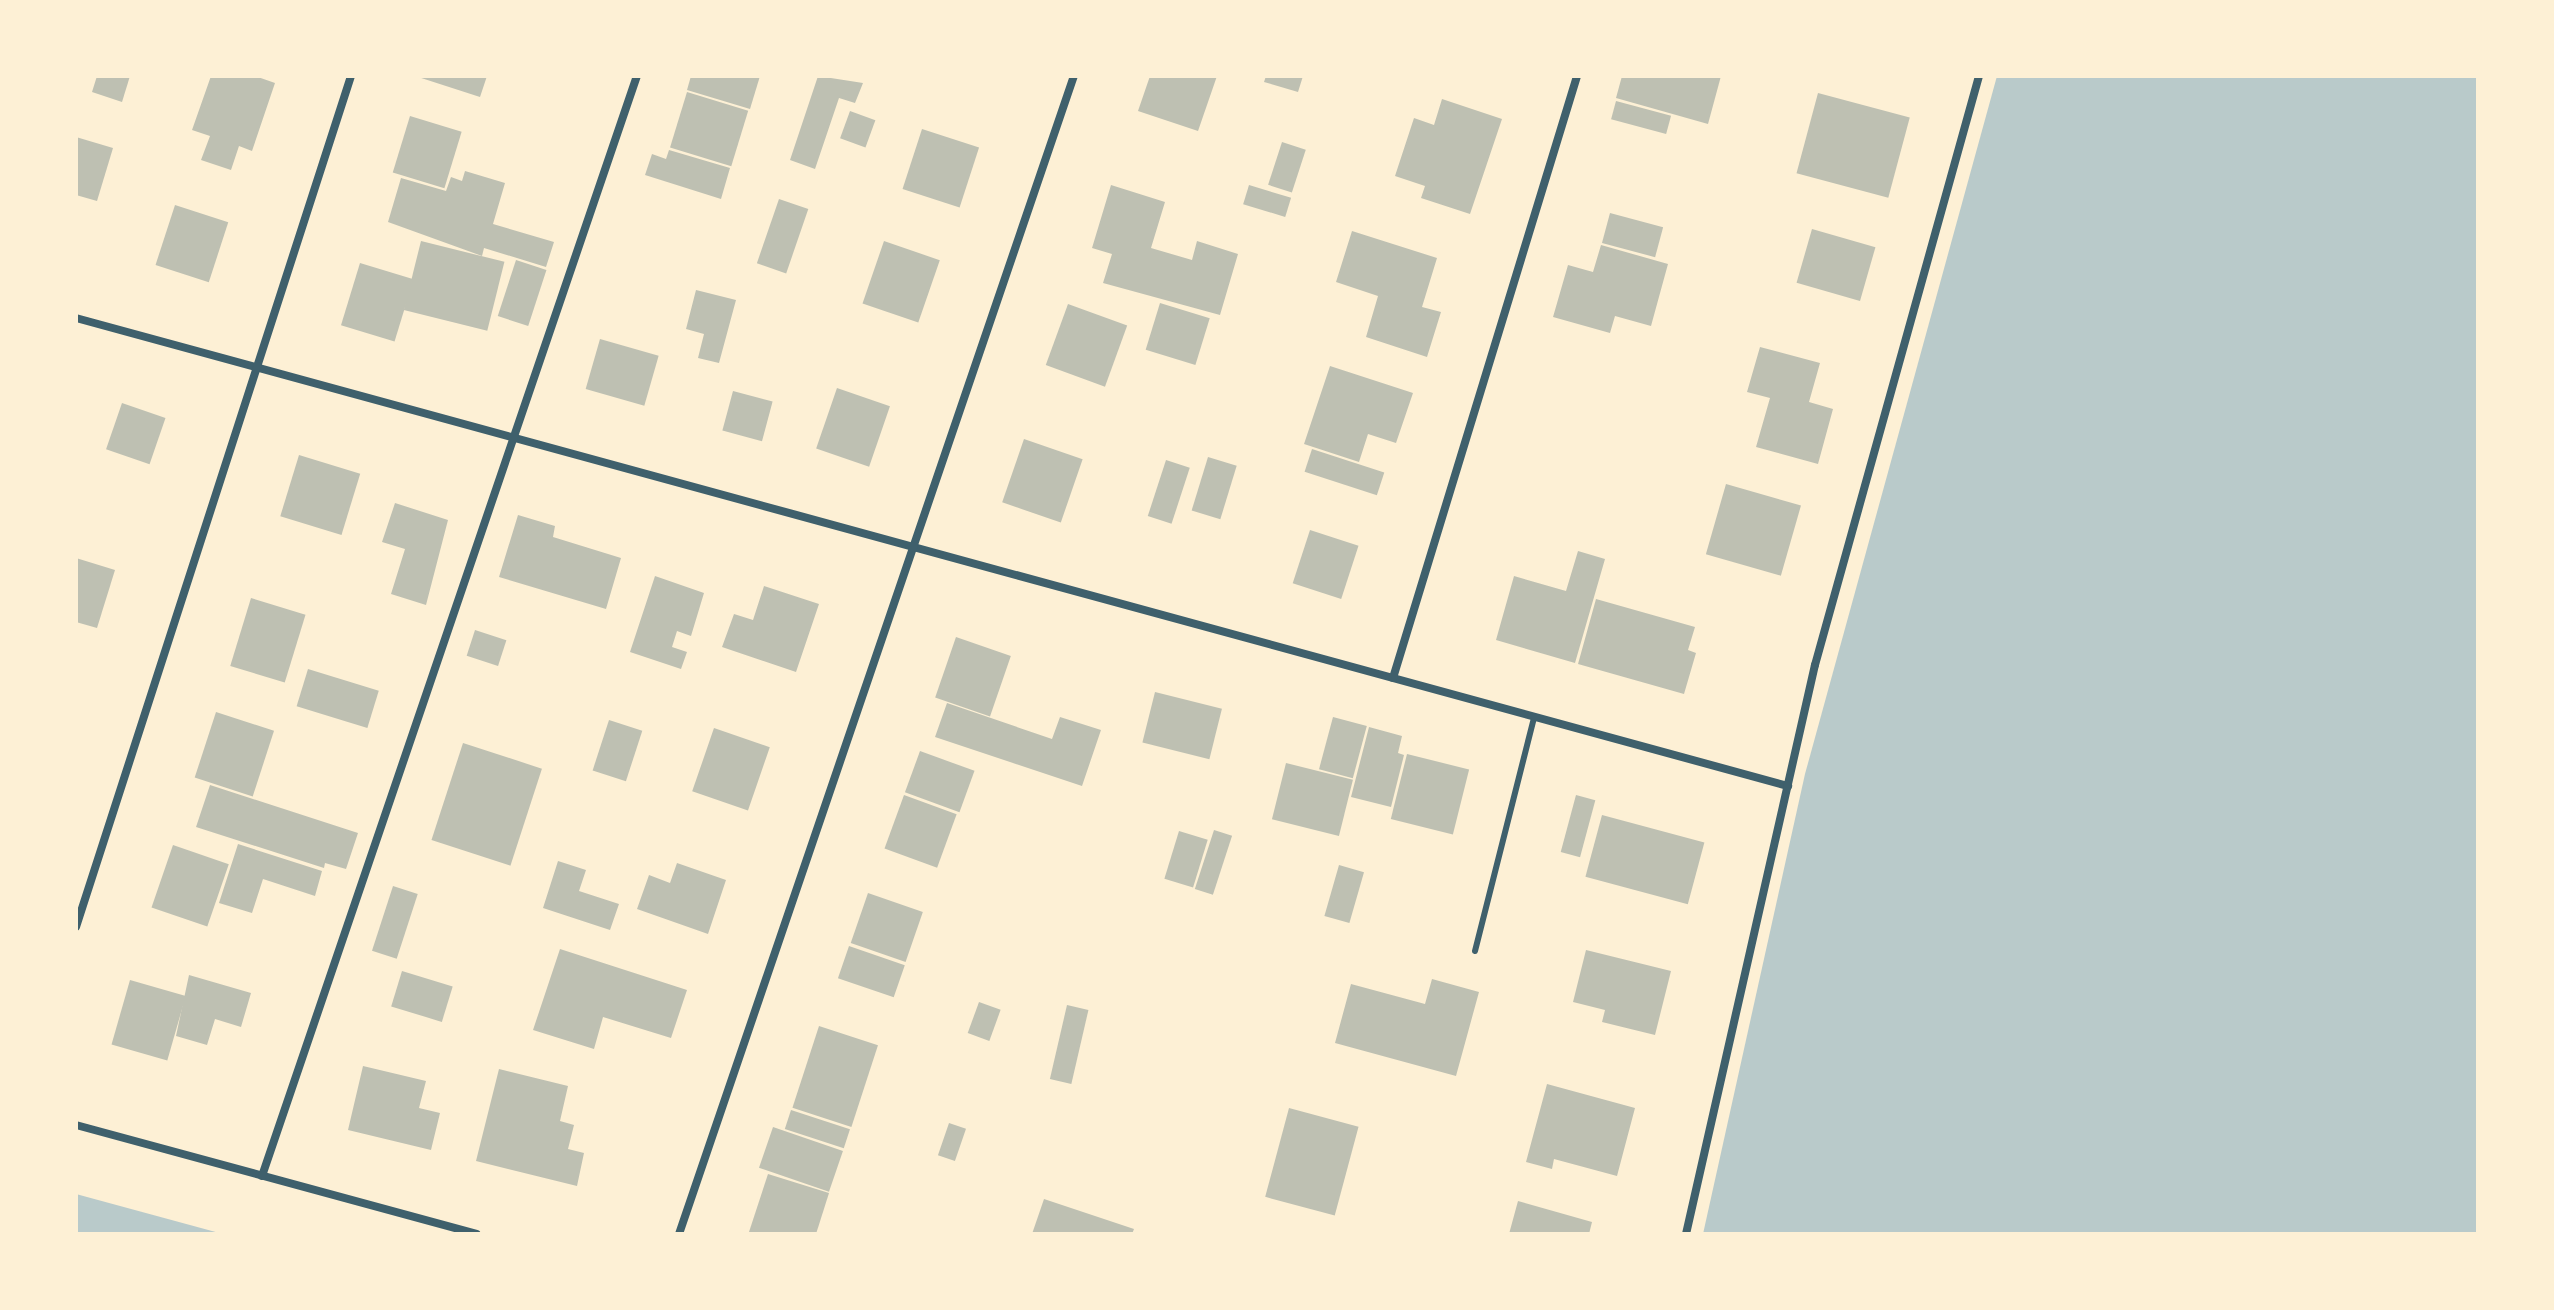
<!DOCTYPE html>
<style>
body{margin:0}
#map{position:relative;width:2554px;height:1310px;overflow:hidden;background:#fdf0d5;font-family:Manrope,sans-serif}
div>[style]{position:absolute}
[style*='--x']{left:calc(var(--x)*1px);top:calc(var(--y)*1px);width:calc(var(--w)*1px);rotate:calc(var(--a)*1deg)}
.green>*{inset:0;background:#b9caca}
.building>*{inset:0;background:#bec0b2;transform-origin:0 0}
.service>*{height:6px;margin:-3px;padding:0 3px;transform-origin:3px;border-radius:3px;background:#3f606c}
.minor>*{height:8px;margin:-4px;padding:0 4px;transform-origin:4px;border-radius:4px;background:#3f606c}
span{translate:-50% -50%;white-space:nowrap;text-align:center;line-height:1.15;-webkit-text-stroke:6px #fdf0d5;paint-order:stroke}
.frame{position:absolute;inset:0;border:78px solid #fdf0d5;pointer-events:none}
</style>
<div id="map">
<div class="green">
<div style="clip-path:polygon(1997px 76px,2478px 76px,2478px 1234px,1703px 1234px,1805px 774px)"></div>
<div style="clip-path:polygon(76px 1194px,223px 1234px,76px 1234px)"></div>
</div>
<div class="building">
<div style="clip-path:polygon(97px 76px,130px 76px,122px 102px,92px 92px)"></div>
<div style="clip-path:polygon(211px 76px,255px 76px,275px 83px,252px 151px,239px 146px,231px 170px,201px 160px,210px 136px,192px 130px)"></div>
<div style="clip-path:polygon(415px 76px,487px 76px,480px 97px)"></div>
<div style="clip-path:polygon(691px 76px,760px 76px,750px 109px,687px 90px)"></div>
<div style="clip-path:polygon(818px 76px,863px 83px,855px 103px,839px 98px,815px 169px,790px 160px)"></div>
<div style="clip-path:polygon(1150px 76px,1217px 76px,1198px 131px,1138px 111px)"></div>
<div style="clip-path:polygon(1266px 76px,1303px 76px,1298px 92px,1264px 82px)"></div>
<div style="clip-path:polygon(1622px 76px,1721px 76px,1708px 124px,1616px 98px)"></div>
<div style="left:687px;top:92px;width:64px;height:58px;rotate:17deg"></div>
<div style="left:1818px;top:93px;width:95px;height:83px;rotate:15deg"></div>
<div style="clip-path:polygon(1442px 99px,1502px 119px,1470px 214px,1421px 198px,1425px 186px,1395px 176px,1414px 118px,1434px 125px)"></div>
<div style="left:1616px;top:101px;width:57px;height:19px;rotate:15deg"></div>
<div style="left:850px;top:111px;width:27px;height:29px;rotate:20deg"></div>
<div style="left:410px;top:116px;width:54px;height:59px;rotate:17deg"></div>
<div style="left:922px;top:129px;width:60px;height:63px;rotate:18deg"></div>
<div style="clip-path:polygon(76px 137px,113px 148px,97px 201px,76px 195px)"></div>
<div style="left:1282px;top:142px;width:25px;height:45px;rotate:18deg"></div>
<div style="clip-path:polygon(669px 150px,730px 168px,721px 199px,645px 175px,652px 154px,666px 159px)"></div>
<div style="clip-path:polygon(465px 171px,505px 183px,493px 224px,554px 242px,546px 267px,484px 248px,482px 256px,388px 222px,401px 178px,446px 191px,451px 177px,462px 181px)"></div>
<div style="clip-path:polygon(1111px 185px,1165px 202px,1151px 248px,1192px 260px,1197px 241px,1238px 254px,1220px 315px,1103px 283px,1112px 254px,1092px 248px)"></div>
<div style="left:1249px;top:185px;width:44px;height:20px;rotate:17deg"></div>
<div style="left:779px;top:199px;width:31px;height:68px;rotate:19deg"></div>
<div style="left:175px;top:205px;width:56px;height:63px;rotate:18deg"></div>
<div style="left:1610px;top:213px;width:55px;height:31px;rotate:15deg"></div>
<div style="left:1812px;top:229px;width:66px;height:56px;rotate:16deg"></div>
<div style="clip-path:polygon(1352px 231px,1437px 258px,1422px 307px,1441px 312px,1427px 357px,1366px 337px,1378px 296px,1336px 282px)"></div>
<div style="left:421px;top:241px;width:86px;height:71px;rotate:14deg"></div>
<div style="left:884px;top:241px;width:59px;height:66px;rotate:19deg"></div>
<div style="clip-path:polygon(1601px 245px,1668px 264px,1651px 326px,1615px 316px,1610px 333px,1553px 317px,1568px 265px,1593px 272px)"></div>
<div style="left:516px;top:260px;width:32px;height:59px;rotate:18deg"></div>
<div style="left:360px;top:263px;width:56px;height:65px;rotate:17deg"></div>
<div style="clip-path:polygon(696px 290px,736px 300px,719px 363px,698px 358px,704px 334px,686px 329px)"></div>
<div style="left:1160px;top:303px;width:52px;height:49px;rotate:17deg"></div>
<div style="left:1068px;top:304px;width:63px;height:65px;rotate:20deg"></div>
<div style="left:600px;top:339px;width:61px;height:52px;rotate:16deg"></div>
<div style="clip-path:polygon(1760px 347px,1820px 363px,1809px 402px,1833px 409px,1818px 464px,1756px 447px,1770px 398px,1747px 392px)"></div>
<div style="clip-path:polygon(1330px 366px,1413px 393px,1396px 443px,1368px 434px,1359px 462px,1304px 444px)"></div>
<div style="left:837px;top:388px;width:56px;height:64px;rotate:19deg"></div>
<div style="left:733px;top:391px;width:41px;height:41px;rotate:15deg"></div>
<div style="left:122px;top:403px;width:46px;height:49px;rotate:19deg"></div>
<div style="left:1024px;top:439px;width:62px;height:67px;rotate:19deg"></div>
<div style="left:1312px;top:449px;width:76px;height:24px;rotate:18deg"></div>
<div style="left:299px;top:455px;width:64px;height:64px;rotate:17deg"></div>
<div style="left:1208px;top:457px;width:30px;height:56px;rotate:17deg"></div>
<div style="left:1166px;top:460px;width:25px;height:59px;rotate:18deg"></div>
<div style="left:1726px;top:484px;width:78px;height:73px;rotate:16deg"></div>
<div style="clip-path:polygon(395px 503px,448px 520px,426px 605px,391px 594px,405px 549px,382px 542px)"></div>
<div style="clip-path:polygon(518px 515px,555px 526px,553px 537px,621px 558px,606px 609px,499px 577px)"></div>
<div style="left:1310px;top:530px;width:51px;height:56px;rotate:18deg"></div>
<div style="clip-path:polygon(1578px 551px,1605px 559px,1575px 663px,1496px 640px,1514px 576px,1566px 591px)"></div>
<div style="clip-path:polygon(76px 558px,115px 570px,97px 628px,76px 622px)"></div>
<div style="clip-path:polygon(655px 576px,704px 593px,691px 636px,677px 631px,672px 647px,687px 652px,681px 669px,630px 652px)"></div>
<div style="clip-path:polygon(764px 586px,819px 604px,796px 672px,722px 647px,734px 614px,753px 620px)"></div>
<div style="left:251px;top:598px;width:57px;height:71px;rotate:17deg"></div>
<div style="clip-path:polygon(1596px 599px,1695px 627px,1688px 650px,1696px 653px,1684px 694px,1578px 664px)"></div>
<div style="left:475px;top:630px;width:33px;height:27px;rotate:18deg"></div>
<div style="left:956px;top:637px;width:58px;height:64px;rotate:19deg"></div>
<div style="left:308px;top:669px;width:74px;height:39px;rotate:17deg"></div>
<div style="left:1155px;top:692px;width:69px;height:52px;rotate:14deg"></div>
<div style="clip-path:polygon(947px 703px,1052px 739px,1060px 717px,1101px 730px,1082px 786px,935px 737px)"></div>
<div style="left:216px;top:712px;width:61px;height:69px;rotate:18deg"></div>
<div style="left:1333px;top:717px;width:35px;height:54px;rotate:15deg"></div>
<div style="left:609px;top:720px;width:35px;height:53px;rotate:18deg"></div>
<div style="clip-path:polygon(1369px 727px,1402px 736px,1398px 753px,1404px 755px,1391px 807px,1351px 797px)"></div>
<div style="left:714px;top:728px;width:59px;height:67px;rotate:19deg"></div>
<div style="left:463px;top:743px;width:83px;height:102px;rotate:18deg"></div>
<div style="left:920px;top:751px;width:58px;height:44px;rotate:20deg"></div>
<div style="left:1407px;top:754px;width:64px;height:67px;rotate:14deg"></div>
<div style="left:1286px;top:763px;width:69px;height:58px;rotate:14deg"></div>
<div style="clip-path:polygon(210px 785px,358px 833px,346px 869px,325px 863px,324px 868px,196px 827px)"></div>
<div style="left:904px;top:795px;width:56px;height:57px;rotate:20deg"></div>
<div style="left:1576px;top:795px;width:20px;height:59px;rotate:15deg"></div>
<div style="left:1602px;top:815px;width:106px;height:64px;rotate:15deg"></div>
<div style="left:1214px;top:830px;width:19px;height:62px;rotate:18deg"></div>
<div style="left:1179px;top:831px;width:30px;height:50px;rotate:17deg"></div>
<div style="clip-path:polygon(238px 844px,322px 871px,315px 896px,263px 879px,252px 913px,219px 903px)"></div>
<div style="left:173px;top:845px;width:59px;height:66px;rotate:19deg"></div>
<div style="clip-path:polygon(558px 861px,586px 870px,579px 891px,619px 904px,610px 930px,543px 908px)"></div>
<div style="clip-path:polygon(677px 863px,726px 880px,708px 934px,637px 909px,649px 875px,670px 883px)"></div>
<div style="left:1339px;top:865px;width:26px;height:53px;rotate:16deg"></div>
<div style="left:393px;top:886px;width:26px;height:68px;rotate:18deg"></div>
<div style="left:868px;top:893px;width:58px;height:53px;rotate:19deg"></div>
<div style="left:849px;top:946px;width:59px;height:34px;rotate:19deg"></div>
<div style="clip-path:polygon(560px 949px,687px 990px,671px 1038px,603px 1017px,594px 1049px,533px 1030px)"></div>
<div style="clip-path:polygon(1586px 950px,1671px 971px,1655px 1035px,1602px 1022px,1605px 1010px,1573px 1002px)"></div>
<div style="left:402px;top:971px;width:53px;height:37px;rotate:17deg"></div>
<div style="clip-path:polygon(189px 975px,251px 993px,241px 1027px,215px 1019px,207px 1045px,176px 1036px)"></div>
<div style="clip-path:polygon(1432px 979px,1479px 992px,1456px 1076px,1335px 1043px,1351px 984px,1425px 1004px)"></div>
<div style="left:130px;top:980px;width:58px;height:67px;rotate:16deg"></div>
<div style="left:979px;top:1002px;width:23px;height:33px;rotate:20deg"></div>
<div style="left:1067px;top:1005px;width:22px;height:76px;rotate:13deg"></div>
<div style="left:819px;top:1026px;width:62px;height:86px;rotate:18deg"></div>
<div style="clip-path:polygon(363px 1066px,426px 1081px,419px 1108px,440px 1113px,431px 1150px,348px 1130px)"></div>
<div style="clip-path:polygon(499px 1069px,568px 1086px,560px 1121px,574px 1125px,568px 1149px,584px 1153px,577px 1186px,476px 1161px)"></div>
<div style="clip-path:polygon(1547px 1084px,1635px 1108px,1617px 1176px,1554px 1159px,1552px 1169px,1526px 1162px)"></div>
<div style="left:1289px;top:1108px;width:72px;height:92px;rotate:15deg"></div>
<div style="left:791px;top:1110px;width:62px;height:20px;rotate:18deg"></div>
<div style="left:949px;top:1123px;width:18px;height:34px;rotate:19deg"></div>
<div style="left:773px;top:1127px;width:74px;height:43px;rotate:19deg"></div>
<div style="clip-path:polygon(768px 1174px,829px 1193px,816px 1234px,749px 1232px)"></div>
<div style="clip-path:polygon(1044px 1199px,1134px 1229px,1132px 1234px,1032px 1234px)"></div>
<div style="clip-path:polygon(1518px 1201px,1592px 1222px,1589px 1234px,1509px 1234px)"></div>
</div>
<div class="service">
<div style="--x:1475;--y:951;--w:241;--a:-75.8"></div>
</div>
<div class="minor">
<div style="--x:76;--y:318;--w:1775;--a:15.29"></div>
<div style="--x:1393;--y:678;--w:629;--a:-73"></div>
<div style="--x:76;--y:927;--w:894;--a:-72.09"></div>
<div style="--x:76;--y:1125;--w:415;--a:15.2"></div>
<div style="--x:262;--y:1176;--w:1162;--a:-71.18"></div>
<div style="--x:679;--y:1234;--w:1224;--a:-71.17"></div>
<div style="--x:1686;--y:1234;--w:583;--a:-77.23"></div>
<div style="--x:1815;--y:665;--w:611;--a:-74.44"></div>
</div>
<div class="frame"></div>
</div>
